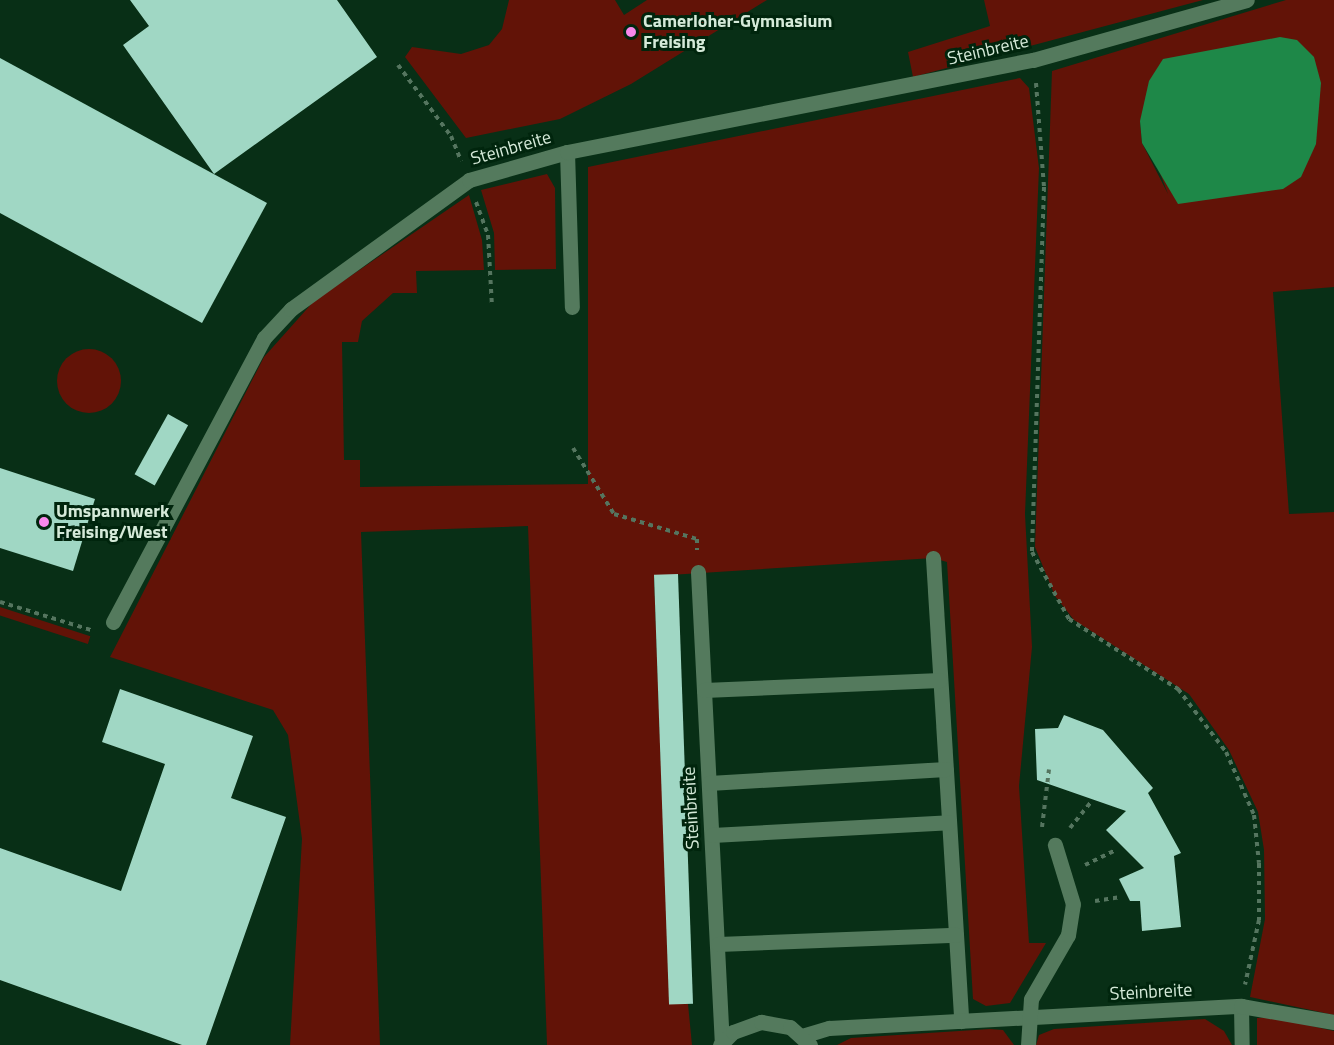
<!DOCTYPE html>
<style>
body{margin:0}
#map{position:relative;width:1334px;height:1045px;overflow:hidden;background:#082f16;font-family:"Titillium Web",sans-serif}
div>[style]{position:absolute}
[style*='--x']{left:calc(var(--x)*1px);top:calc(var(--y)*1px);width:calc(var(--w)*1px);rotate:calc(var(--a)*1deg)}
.green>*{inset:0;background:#621307;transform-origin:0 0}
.round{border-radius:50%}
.water>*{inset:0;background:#1e8848}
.building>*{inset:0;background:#a0d7c4;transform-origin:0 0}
.path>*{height:4px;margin-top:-2px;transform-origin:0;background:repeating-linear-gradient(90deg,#55755f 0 4.5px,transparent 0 9px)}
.lane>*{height:15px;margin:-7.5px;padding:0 7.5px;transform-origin:7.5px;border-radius:7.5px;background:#547a5d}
.dots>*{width:16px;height:16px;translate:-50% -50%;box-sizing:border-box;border:3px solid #00250d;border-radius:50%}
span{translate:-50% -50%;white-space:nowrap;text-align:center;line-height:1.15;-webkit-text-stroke:6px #00250d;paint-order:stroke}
.poi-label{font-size:18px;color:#d5ead9;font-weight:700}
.left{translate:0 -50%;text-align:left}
.street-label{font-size:18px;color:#d5ead9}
</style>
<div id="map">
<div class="green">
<div style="clip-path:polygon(509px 0,615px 0,624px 15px,647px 0,767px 0,631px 84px,560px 119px,466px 138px,405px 57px,412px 47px,461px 54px,489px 45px,502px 29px)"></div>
<div style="clip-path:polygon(984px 0,1203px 0,913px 77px,908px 52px,990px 26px)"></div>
<div style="clip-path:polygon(evenodd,1286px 0,1334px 0,1334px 287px,1273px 292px,1289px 514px,1334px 512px,1334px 1015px,1250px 997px,1265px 919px,1264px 850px,1258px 812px,1229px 750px,1189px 694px,1074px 620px,1055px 596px,1035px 547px,1052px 71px,1286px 0,1140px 121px,1168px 194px,1142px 143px,1140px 121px)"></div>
<div style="clip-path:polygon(1020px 78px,1029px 88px,1039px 168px,1025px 514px,1032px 647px,1019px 786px,1029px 943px,1046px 943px,1010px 1003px,986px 1006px,973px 999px,947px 562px,933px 558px,654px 576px,670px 1004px,688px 1004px,692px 1045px,547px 1045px,528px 526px,361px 532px,380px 1045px,290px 1045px,302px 839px,288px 735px,273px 710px,110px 657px,264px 357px,314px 301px,469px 195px,482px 240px,484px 270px,416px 271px,417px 293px,393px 293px,362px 321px,358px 342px,342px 342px,344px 460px,360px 460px,360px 487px,588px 484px,588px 167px)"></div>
<div style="clip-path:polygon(547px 174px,555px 188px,556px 269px,495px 270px,494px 233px,481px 190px)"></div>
<div class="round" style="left:57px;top:349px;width:64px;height:64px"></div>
<div style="left:0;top:607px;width:95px;height:8px;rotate:18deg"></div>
<div style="clip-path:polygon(1271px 1017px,1334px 1031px,1334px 1045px,1257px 1045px,1257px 1018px)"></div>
<div style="clip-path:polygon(1205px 1019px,1224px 1031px,1232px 1045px,1036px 1045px,1039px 1035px,1054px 1029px)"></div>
<div style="clip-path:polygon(990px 1029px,1003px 1030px,1014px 1045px,837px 1045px,851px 1038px)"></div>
</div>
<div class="water">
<div style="clip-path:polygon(1280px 37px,1297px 40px,1314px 57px,1321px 83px,1316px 144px,1301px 177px,1283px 189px,1178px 204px,1142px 143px,1140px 121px,1149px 81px,1163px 59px)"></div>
</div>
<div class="building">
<div style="clip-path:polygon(130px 0,337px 0,377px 57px,214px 174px,123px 45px,149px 26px)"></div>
<div style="clip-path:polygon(0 58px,267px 203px,202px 323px,0 213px)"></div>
<div style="left:168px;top:414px;width:23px;height:69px;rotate:29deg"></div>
<div style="clip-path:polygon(0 468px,95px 499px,73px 571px,0 548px)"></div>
<div style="left:678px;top:574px;width:430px;height:24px;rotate:88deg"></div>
<div style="clip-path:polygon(120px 689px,253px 736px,231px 798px,286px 817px,206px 1045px,182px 1045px,0 980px,0 848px,121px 891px,165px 764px,102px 742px)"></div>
<div style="clip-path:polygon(1064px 715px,1103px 730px,1153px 788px,1148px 793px,1181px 853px,1174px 856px,1181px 927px,1142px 931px,1140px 901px,1130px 901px,1119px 879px,1144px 868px,1106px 830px,1126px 811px,1037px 780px,1035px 729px,1058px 728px)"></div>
</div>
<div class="path">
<div style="--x:398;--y:65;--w:89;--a:53.3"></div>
<div style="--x:451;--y:136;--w:27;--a:68"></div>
<div style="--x:1036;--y:83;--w:104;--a:85.6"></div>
<div style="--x:1044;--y:187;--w:365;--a:91.9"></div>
<div style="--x:1032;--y:552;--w:77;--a:61.1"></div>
<div style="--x:1069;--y:619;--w:130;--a:32.7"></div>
<div style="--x:1178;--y:689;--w:79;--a:52.7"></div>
<div style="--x:1226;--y:752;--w:69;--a:66"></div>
<div style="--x:1254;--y:815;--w:48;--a:84.1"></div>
<div style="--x:1259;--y:863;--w:57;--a:90"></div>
<div style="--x:1259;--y:920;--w:66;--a:102.2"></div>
<div style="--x:476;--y:202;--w:35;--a:70"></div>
<div style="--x:488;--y:235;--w:72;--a:86.8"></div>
<div style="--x:573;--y:448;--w:78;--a:58.2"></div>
<div style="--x:614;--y:514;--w:87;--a:16.8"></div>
<div style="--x:697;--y:539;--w:11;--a:90"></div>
<div style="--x:0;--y:602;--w:98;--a:17.1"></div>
<div style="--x:1042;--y:827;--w:58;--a:-83.1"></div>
<div style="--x:1070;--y:828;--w:33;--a:-51"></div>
<div style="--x:1085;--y:865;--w:34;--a:-26"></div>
<div style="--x:1095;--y:901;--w:26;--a:-9"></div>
</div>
<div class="lane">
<div style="--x:567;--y:152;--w:155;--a:88.2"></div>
<div style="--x:933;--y:558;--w:464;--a:86.5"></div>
<div style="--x:698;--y:572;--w:471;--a:87.1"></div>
<div style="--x:113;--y:622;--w:322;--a:-62"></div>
<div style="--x:264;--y:338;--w:40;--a:-47"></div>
<div style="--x:291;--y:309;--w:220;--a:-35.9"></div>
<div style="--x:469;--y:180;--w:102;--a:-15.9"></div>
<div style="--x:567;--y:152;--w:475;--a:-11.2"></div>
<div style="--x:1033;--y:60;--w:222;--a:-15.7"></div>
<div style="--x:704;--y:690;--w:236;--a:-2.4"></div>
<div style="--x:709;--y:783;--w:237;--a:-3.4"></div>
<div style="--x:712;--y:835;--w:237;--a:-3.1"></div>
<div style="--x:718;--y:944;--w:238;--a:-2.2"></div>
<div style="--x:1241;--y:1006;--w:39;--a:89"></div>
<div style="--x:802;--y:1036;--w:28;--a:-17"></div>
<div style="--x:829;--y:1028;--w:413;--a:-3.1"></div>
<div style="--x:1241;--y:1006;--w:94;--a:9.8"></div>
<div style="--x:720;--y:1045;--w:18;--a:-45"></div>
<div style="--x:733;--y:1032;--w:30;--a:-20"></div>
<div style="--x:761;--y:1022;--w:29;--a:10"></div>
<div style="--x:790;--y:1027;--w:27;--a:42"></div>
<div style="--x:1028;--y:1045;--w:46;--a:-86.3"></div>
<div style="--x:1031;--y:999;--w:74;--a:-60"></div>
<div style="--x:1068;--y:935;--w:31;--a:-81"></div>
<div style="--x:1073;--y:904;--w:62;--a:-107"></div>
</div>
<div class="dots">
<div style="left:631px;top:32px;background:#f888eb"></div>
<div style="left:44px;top:522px;background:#f888eb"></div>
</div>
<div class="poi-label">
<span class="left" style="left:643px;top:32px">Camerloher-Gymnasium<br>Freising</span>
<span class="left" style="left:56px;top:522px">Umspannwerk<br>Freising/West</span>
</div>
<div class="street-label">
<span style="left:988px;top:50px;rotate:-13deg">Steinbreite</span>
<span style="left:511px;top:148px;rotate:-16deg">Steinbreite</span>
<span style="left:691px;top:808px;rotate:-93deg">Steinbreite</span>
<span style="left:1151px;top:992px;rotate:-3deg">Steinbreite</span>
</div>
</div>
